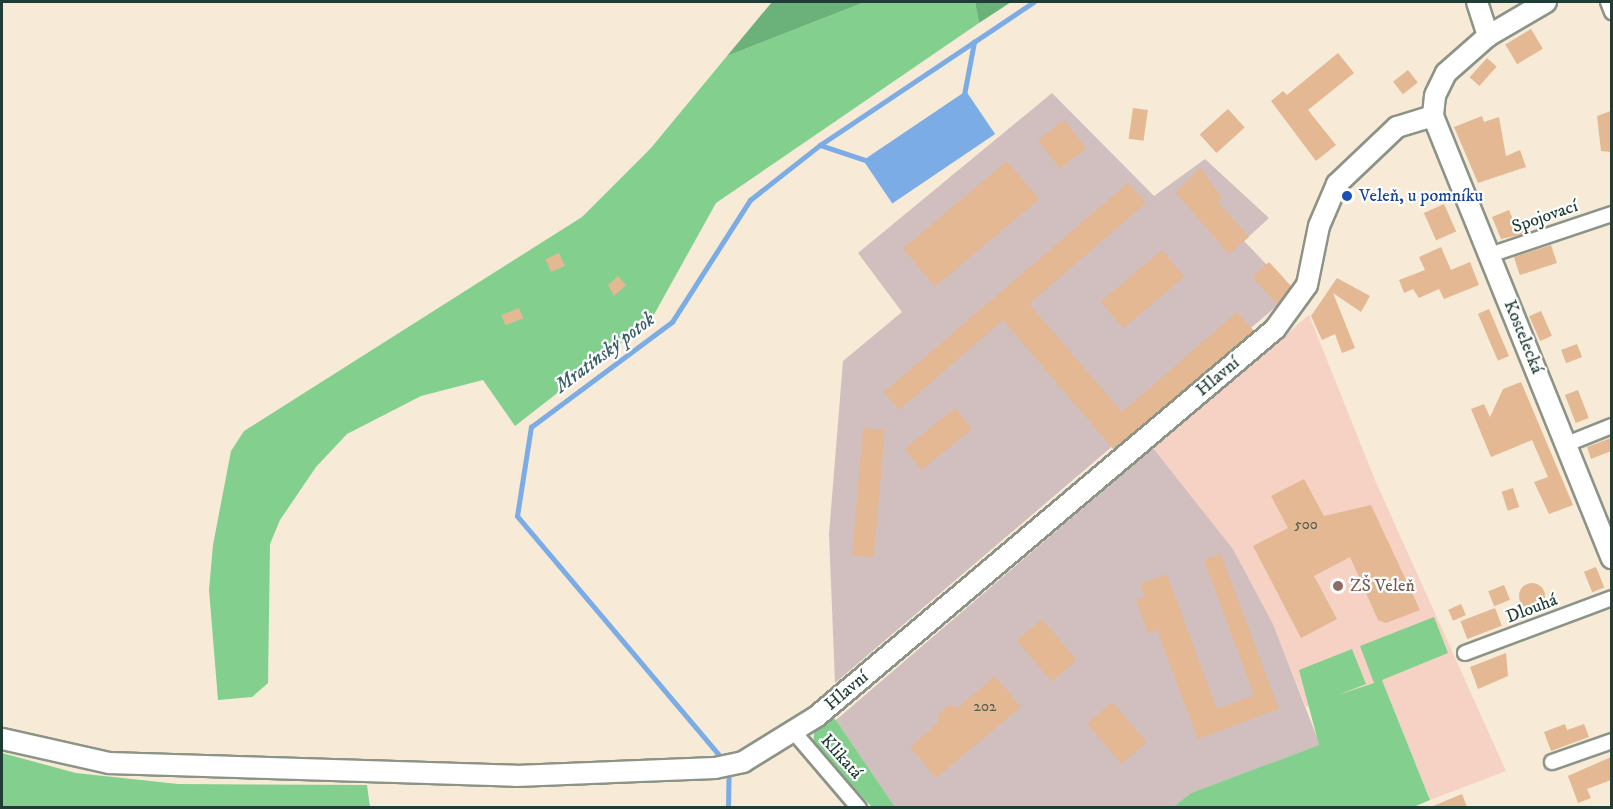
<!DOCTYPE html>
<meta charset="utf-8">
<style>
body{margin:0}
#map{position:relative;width:1613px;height:809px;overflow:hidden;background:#f7ead7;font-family:"IM FELL DW Pica",serif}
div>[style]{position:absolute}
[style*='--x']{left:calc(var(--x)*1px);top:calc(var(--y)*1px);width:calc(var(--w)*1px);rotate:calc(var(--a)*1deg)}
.built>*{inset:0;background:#f6d2c5}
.industrial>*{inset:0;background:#d1bfbf}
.green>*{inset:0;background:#83d08e}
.forest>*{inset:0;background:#6ab279}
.water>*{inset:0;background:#7bace6;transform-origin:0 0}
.stream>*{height:4.5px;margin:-2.25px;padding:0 2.25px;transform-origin:2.25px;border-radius:2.25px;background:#7bace6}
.building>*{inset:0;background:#e3b893;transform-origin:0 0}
.round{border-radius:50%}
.roads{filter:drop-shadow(2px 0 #8b9486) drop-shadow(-2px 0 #8b9486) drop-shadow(0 2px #8b9486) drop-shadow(0 -2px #8b9486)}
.street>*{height:14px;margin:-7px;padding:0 7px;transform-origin:7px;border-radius:7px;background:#fff}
.secondary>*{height:20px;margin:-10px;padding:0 10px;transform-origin:10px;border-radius:10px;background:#fff}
.dots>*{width:16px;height:16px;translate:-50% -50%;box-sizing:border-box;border:3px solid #fff;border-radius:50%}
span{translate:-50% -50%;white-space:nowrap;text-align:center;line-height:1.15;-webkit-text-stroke:4.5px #fff;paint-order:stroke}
.number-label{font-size:15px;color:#505c4c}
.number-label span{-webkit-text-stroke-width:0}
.transit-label{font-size:18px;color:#164399}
.left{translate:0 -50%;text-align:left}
.street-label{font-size:18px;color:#1f3d34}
.education-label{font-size:18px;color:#785e54}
.water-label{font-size:20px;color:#3b5e69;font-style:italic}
.frame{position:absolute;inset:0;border:3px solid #1f3d34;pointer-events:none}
</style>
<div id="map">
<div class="built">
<div style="clip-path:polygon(1309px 315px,1375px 480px,1506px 771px,1430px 800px,1382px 680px,1306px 707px,1273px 624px,1233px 549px,1153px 448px)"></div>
</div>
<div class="industrial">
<div style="clip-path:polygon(1052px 93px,1154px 196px,1205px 159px,1269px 218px,1244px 241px,1293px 292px,835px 683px,829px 534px,843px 361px,902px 312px,858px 253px)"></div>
<div style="clip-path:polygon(1153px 448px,1233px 549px,1273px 624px,1320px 745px,1191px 793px,1173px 807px,895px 807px,836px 720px)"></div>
</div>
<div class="green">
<div style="clip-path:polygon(865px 2px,975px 2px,979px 23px,716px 203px,651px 320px,515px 426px,483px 380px,421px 396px,347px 434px,316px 467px,280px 520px,270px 544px,268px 683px,252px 697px,218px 700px,209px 590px,213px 545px,231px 451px,244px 431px,582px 217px,651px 148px,727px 56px)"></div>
<div style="clip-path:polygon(1434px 617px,1448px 653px,1382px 680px,1430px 800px,1411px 808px,1173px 807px,1191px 793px,1319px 745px,1299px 670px,1352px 649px,1366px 684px,1338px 695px,1374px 683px,1360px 646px)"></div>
<div style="clip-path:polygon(831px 717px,836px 720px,895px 807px,872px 807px,813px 744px,815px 725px)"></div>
<div style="clip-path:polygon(2px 753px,76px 773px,178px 784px,367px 785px,370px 807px,2px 807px)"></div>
</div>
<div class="forest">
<div style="clip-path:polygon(772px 2px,865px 2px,727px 56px)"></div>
<div style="clip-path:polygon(975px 2px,1011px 2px,979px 23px)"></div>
</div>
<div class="water">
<div style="left:966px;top:91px;width:52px;height:124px;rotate:56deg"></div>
</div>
<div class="stream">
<div style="--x:964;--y:95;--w:54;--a:-79.3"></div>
<div style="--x:820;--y:145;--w:54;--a:18.4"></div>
<div style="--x:723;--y:760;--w:319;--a:-130.2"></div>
<div style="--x:517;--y:516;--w:90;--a:-81.1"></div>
<div style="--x:531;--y:427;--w:176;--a:-36.7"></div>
<div style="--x:672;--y:322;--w:145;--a:-57.4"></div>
<div style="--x:750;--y:200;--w:89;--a:-38.2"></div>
<div style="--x:820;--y:145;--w:257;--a:-33.8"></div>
<div style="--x:728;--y:808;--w:39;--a:-89"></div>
</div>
<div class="building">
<div style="left:1531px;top:29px;width:23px;height:30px;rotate:59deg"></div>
<div style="clip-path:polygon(1338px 53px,1354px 73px,1308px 110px,1336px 145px,1316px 161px,1271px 101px,1283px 91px,1287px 95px)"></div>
<div style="left:1487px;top:58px;width:13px;height:26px;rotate:42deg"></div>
<div style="left:1408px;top:70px;width:16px;height:19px;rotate:52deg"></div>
<div style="left:1133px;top:108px;width:15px;height:31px;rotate:8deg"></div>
<div style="left:1228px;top:109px;width:25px;height:38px;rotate:48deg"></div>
<div style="clip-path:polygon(1611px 111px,1611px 152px,1601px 151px,1597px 116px)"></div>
<div style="clip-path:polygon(1482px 116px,1484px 122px,1499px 117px,1506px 156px,1520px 150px,1526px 167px,1478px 183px,1454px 127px)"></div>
<div style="left:1064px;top:120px;width:36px;height:33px;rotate:52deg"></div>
<div style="left:1007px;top:161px;width:50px;height:136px;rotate:50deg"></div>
<div style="clip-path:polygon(1200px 167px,1222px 198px,1218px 202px,1249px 237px,1229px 254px,1176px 193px)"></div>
<div style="clip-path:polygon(1128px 183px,1146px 203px,1029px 304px,1122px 412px,1237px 312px,1254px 331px,1114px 450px,1003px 320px,899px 410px,884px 392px)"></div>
<div style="left:1444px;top:204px;width:30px;height:22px;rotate:66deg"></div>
<div style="clip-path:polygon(1509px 210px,1513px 220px,1524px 219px,1528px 233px,1501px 239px,1492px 217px)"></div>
<div style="left:1551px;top:245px;width:19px;height:39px;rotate:72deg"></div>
<div style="clip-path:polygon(1441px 247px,1451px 270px,1470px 262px,1479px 285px,1444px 299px,1439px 289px,1419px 298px,1413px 289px,1404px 293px,1399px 280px,1425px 270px,1419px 257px)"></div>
<div style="left:1162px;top:250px;width:35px;height:80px;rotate:50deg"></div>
<div style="left:559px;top:253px;width:14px;height:15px;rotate:65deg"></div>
<div style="clip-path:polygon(1269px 262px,1291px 286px,1278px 305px,1252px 277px)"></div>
<div style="clip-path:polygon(618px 276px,626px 285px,614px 296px,608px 285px)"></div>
<div style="clip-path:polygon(1337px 278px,1370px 296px,1361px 312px,1333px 293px,1355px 348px,1342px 353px,1335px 334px,1322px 340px,1311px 316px)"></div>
<div style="left:519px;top:308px;width:11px;height:19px;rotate:68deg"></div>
<div style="left:1489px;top:309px;width:51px;height:12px;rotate:67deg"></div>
<div style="left:1541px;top:311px;width:27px;height:13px;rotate:66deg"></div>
<div style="left:1577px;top:344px;width:14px;height:17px;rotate:69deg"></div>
<div style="clip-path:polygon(1521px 382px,1573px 505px,1549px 514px,1534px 482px,1548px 477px,1532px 440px,1491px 457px,1471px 409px,1484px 404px,1490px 417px,1503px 389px)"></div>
<div style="left:1578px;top:390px;width:30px;height:14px;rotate:69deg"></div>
<div style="left:955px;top:408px;width:27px;height:65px;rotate:51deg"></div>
<div style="left:863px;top:428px;width:22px;height:128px;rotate:5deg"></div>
<div style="clip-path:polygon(1611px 438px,1611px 451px,1591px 459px,1587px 447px)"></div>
<div style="clip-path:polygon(1304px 479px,1324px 516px,1371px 505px,1420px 610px,1386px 623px,1378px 620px,1350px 557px,1314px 576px,1337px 619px,1301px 638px,1253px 546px,1288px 528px,1271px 496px)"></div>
<div style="left:1513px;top:488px;width:20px;height:12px;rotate:72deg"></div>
<div style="clip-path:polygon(1221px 554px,1279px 709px,1198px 739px,1157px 630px,1148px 633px,1136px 600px,1145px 597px,1140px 584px,1167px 574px,1217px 709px,1254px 695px,1204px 560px)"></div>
<div style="left:1596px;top:567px;width:22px;height:13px;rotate:68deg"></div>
<div class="round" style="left:1519px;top:583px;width:26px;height:26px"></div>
<div style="left:1504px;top:585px;width:16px;height:17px;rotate:68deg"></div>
<div style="left:1461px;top:604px;width:12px;height:14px;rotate:66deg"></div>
<div style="left:1495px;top:608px;width:19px;height:37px;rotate:69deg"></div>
<div style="left:1042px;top:619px;width:54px;height:33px;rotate:50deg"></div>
<div style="clip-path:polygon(1506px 653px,1508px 676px,1478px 689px,1470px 667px)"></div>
<div style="clip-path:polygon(995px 676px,1021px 707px,936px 778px,910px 747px,938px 723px,939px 714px,949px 705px,957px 708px)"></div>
<div style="left:1112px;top:702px;width:53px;height:33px;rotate:49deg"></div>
<div style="clip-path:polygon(1565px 724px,1567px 730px,1584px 724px,1589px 737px,1551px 751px,1544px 732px)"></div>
<div style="clip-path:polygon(1611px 757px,1611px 780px,1587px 789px,1591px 798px,1578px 803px,1568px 776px)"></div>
<div style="clip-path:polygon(1462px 794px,1467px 807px,1431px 807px)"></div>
</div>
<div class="roads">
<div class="street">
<div style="--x:1608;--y:2;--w:11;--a:68"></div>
<div style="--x:1490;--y:255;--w:129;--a:-18.6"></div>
<div style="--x:1567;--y:444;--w:48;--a:-21.8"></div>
<div style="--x:1465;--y:653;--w:157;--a:-20.5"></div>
<div style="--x:794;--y:732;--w:100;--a:49.5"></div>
<div style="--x:1552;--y:762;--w:64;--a:-19.3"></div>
</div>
<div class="secondary">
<div style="--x:1477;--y:2;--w:36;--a:72"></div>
<div style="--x:1546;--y:2;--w:67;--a:149.6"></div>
<div style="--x:1488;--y:36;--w:56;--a:138.6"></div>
<div style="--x:1446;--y:73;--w:25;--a:116"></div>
<div style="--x:1435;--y:96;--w:20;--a:96"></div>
<div style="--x:1433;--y:116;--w:477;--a:68"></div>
<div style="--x:2;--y:739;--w:110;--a:12.6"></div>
<div style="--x:109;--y:763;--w:407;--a:1.8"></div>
<div style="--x:516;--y:776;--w:199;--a:-2.3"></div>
<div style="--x:715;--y:768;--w:29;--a:-12"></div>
<div style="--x:743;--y:762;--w:86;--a:-31.7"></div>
<div style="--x:816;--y:717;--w:601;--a:-40.21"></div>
<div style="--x:1275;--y:329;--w:54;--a:-54"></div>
<div style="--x:1307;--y:285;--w:60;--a:-78.5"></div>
<div style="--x:1319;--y:226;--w:46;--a:-66.8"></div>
<div style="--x:1337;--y:184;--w:83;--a:-43.5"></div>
<div style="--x:1397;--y:127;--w:38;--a:-17"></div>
</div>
</div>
<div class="dots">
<div style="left:1347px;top:196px;background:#1a4fb4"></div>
<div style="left:1338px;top:586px;background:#8d6e63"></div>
</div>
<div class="number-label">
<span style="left:1306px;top:525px">500</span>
<span style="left:985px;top:707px">202</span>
</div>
<div class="transit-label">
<span class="left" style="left:1359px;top:196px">Veleň, u pomníku</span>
</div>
<div class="street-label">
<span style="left:1545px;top:217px;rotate:-19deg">Spojovací</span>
<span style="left:1523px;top:337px;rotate:68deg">Kostelecká</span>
<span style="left:1218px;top:377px;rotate:-40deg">Hlavní</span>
<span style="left:1532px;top:609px;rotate:-21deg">Dlouhá</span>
<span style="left:847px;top:691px;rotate:-40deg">Hlavní</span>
<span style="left:841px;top:757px;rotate:48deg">Klikatá</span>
</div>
<div class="education-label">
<span class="left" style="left:1350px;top:586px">ZŠ Veleň</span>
</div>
<div class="water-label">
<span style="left:605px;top:353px;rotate:-37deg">Mratínský potok</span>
</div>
<div class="frame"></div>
</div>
